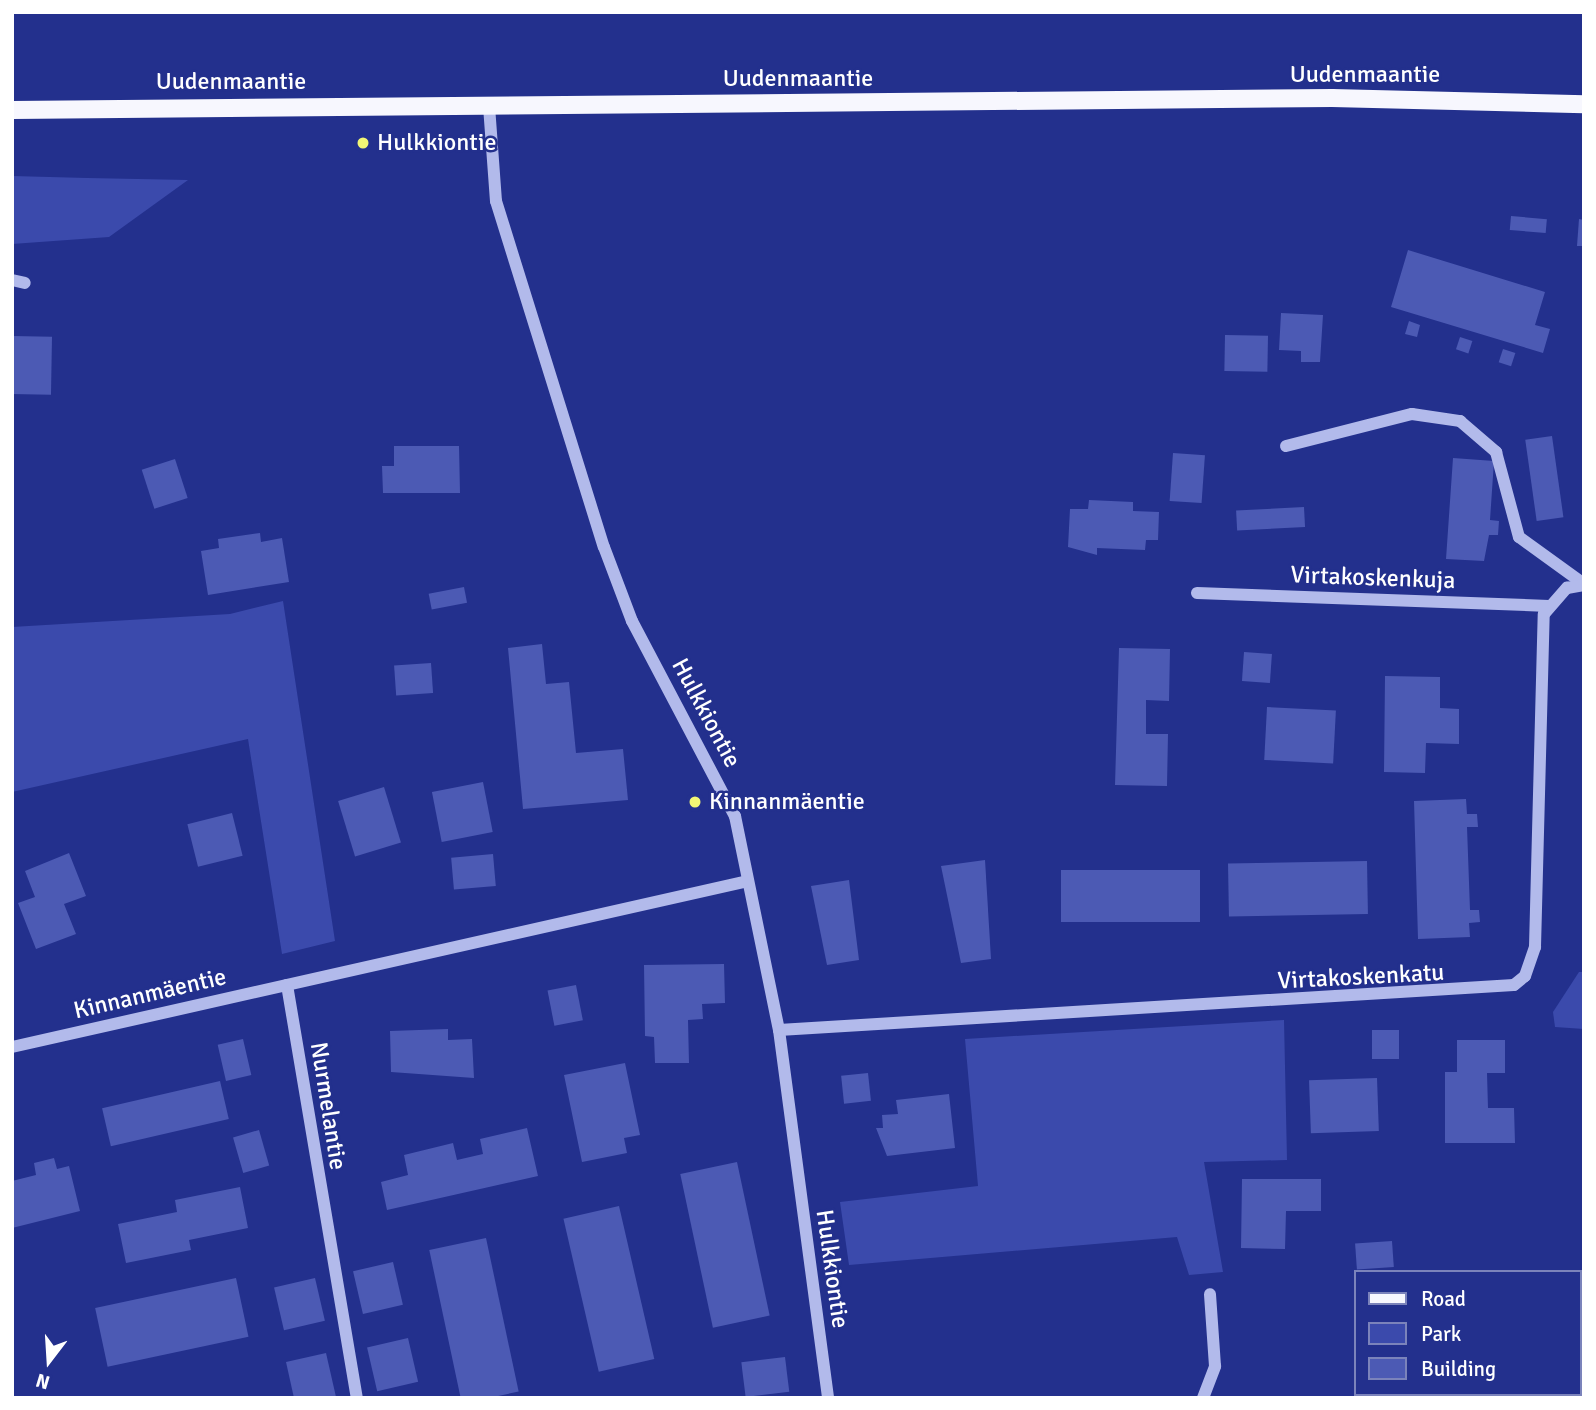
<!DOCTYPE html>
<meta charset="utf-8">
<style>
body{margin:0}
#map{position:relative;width:1596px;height:1410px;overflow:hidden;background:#23308d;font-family:Signika,sans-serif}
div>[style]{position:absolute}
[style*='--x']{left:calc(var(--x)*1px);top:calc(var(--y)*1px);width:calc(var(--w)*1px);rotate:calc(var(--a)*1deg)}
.green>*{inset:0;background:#3b4aac}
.building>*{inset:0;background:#4c5ab4;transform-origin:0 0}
.minor>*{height:12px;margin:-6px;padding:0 6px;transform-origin:6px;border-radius:6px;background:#b2baeb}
.major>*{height:18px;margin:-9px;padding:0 9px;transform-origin:9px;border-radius:9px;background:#f7f7fe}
.dots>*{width:19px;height:19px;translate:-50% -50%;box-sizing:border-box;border:4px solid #23308d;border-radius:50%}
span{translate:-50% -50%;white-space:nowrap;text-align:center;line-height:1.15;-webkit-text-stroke:5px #23308d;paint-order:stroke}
.street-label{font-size:24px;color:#fff}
.poi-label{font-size:24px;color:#fff}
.left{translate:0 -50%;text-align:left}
.frame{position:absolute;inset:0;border:14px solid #fff;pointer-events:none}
.legend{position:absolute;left:1354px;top:1270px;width:228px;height:126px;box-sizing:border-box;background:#23308d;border:2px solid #7b83bb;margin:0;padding:9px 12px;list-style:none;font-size:21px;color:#fff}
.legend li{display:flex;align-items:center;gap:14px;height:35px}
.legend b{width:35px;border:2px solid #7b83bb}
.north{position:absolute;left:14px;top:1326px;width:70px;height:70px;-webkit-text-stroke:5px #23308d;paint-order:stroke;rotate:197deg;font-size:19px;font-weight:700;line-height:28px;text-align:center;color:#fff}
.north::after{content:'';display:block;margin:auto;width:24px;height:32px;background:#fff;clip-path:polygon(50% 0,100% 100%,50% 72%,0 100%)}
</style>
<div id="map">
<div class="green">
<div style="clip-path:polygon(12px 176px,87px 178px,188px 180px,109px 237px,12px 244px)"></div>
<div style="clip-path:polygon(283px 601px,335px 941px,282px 954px,248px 739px,12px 792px,12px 627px,230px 614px)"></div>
<div style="clip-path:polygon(1579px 972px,1584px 972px,1584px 1029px,1555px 1027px,1553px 1012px)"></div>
<div style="clip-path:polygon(1284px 1020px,1287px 1160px,1204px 1162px,1223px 1272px,1189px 1275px,1177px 1237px,849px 1265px,840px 1202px,978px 1186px,965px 1039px)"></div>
</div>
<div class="building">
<div style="left:1511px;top:216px;width:36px;height:14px;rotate:5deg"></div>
<div style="clip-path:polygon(1579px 219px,1584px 220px,1584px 246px,1577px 246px)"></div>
<div style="clip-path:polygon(1408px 250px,1545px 292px,1535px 325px,1550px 329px,1543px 353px,1391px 307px)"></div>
<div style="clip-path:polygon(1281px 313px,1323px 315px,1320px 362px,1301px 362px,1301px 351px,1279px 350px)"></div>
<div style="clip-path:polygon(1409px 321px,1420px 325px,1417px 337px,1405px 334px)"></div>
<div style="left:1225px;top:335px;width:43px;height:36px;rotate:1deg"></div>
<div style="left:12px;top:336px;width:40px;height:58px;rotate:1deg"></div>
<div style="left:1460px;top:337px;width:13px;height:13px;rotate:18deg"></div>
<div style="left:1503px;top:349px;width:13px;height:14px;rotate:18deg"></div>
<div style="left:1552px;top:436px;width:82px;height:27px;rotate:82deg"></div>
<div style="clip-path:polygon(394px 446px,459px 446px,460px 493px,383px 493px,382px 466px,394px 466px)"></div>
<div style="left:1173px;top:453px;width:32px;height:48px;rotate:4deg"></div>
<div style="clip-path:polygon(1453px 458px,1494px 461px,1490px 520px,1499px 521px,1498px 535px,1489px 535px,1484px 561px,1446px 559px)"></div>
<div style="left:175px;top:459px;width:41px;height:35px;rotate:72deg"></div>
<div style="clip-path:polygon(1089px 500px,1133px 502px,1133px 511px,1159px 512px,1158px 540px,1146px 540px,1145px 550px,1097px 548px,1097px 555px,1068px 547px,1070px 509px,1088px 509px)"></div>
<div style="left:1304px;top:507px;width:20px;height:68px;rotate:87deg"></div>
<div style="clip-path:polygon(260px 533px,261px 542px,282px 538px,289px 582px,208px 595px,201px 551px,219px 548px,218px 539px)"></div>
<div style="left:464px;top:587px;width:16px;height:36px;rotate:79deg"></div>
<div style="clip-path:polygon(542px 644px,546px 684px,569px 682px,576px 753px,623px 749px,628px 800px,523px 809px,508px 648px)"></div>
<div style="clip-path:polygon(1119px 648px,1170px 649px,1169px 701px,1146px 700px,1146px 734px,1168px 734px,1167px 786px,1115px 785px)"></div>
<div style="left:1244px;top:652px;width:28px;height:29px;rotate:4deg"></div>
<div style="left:431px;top:663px;width:30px;height:37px;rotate:86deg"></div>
<div style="clip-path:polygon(1385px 676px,1440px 677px,1440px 708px,1459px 709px,1459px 744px,1426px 743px,1425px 773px,1384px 772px)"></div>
<div style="left:1267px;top:707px;width:69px;height:53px;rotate:3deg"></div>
<div style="left:483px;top:782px;width:51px;height:52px;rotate:79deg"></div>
<div style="left:384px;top:787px;width:58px;height:48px;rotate:73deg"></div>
<div style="clip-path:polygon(1466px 799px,1467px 814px,1477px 814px,1478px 827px,1467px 827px,1470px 910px,1479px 910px,1480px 922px,1469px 923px,1470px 937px,1418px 939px,1414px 801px)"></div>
<div style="left:232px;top:813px;width:44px;height:46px;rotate:76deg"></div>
<div style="clip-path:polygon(69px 853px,86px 896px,64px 904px,76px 934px,36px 949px,18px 903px,35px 897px,25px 871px)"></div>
<div style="left:493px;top:854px;width:32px;height:42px;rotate:85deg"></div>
<div style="clip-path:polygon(985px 860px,991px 959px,961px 963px,941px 866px)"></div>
<div style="left:1367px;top:861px;width:53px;height:139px;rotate:89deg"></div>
<div style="left:1200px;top:870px;width:52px;height:139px;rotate:90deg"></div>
<div style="clip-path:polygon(849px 880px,859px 960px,827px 965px,811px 886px)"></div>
<div style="clip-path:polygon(724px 964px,725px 1003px,702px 1004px,703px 1019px,688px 1020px,689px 1063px,655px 1063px,654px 1037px,645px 1036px,644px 965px)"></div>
<div style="left:576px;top:985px;width:36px;height:29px;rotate:79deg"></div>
<div style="clip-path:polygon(448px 1029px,448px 1040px,472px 1039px,474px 1078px,391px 1072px,390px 1031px)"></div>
<div style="left:1372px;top:1030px;width:27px;height:29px"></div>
<div style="left:243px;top:1039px;width:37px;height:26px;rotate:77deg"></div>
<div style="clip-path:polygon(1457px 1040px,1505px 1040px,1505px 1073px,1487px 1073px,1488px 1108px,1514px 1108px,1515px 1143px,1445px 1143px,1445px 1072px,1457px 1072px)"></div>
<div style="clip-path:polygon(625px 1063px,640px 1135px,624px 1138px,627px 1153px,582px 1162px,564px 1075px)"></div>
<div style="left:868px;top:1073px;width:28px;height:27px;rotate:84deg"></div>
<div style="left:1377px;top:1078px;width:53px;height:68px;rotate:88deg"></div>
<div style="left:220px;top:1081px;width:39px;height:121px;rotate:77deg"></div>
<div style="clip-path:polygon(949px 1094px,955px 1148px,887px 1156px,876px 1128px,883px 1128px,882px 1115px,898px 1114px,896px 1100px)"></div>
<div style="clip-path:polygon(527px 1128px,538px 1176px,387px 1210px,381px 1182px,408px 1175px,404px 1155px,453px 1143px,457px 1160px,483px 1154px,480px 1139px)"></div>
<div style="left:259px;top:1130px;width:37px;height:27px;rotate:74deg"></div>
<div style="clip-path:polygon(54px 1158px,57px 1169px,69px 1166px,80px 1211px,12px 1228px,12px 1181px,36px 1175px,34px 1163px)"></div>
<div style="left:737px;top:1162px;width:157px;height:58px;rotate:78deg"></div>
<div style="clip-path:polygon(1242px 1179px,1321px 1179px,1321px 1211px,1286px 1211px,1285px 1249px,1241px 1248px)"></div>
<div style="clip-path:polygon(240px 1187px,248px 1228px,189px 1240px,191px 1250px,126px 1263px,118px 1224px,177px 1212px,175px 1200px)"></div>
<div style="left:619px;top:1206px;width:157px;height:57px;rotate:77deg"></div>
<div style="left:486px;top:1238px;width:157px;height:58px;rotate:78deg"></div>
<div style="left:1392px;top:1241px;width:26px;height:37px;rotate:86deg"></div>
<div style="left:393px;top:1262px;width:44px;height:41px;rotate:77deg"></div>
<div style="left:236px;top:1278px;width:60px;height:144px;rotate:78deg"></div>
<div style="left:315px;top:1278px;width:44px;height:42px;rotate:77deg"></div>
<div style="left:408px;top:1338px;width:45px;height:42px;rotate:77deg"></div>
<div style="clip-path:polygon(326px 1353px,336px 1397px,294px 1398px,286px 1362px)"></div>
<div style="left:785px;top:1357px;width:35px;height:44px;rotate:83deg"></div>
</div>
<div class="minor">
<div style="--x:489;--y:106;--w:95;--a:85.8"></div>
<div style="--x:496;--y:201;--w:362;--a:72.7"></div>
<div style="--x:604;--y:547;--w:79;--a:69.3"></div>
<div style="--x:632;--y:621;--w:221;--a:62.2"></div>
<div style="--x:735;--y:816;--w:218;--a:78.4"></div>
<div style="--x:779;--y:1030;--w:371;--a:82.4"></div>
<div style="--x:12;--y:280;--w:13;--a:13"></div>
<div style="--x:1286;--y:446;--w:130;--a:-14.3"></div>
<div style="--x:1412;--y:414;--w:49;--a:8.3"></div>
<div style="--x:1460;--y:421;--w:48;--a:40.7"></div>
<div style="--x:1496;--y:452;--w:88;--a:74.9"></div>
<div style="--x:1519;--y:537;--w:80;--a:35.9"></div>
<div style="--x:1197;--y:593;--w:352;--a:2.1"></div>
<div style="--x:287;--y:985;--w:419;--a:80.4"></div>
<div style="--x:779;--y:1030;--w:736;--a:-3.5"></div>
<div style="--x:1514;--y:985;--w:14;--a:-39"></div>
<div style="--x:1525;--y:976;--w:31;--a:-71"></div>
<div style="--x:1535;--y:947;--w:333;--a:-88.5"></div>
<div style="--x:1544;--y:614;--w:35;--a:-49"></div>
<div style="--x:1567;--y:588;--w:17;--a:-10"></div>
<div style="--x:12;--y:1047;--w:754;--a:-12.71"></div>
<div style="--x:1203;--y:1398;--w:34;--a:-69"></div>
<div style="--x:1215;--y:1366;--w:72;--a:-94"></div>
</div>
<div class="major">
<div style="--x:12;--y:110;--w:1320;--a:-0.52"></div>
<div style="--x:1332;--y:98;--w:252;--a:1.4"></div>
</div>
<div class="dots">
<div style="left:363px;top:143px;background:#f2f675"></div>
<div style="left:695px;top:802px;background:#f2f675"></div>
</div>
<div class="street-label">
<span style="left:1365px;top:75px">Uudenmaantie</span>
<span style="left:798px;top:79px">Uudenmaantie</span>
<span style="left:231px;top:82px">Uudenmaantie</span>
<span style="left:1373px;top:578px;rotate:2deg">Virtakoskenkuja</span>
<span style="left:706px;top:713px;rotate:62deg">Hulkkiontie</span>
<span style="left:1361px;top:977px;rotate:-3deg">Virtakoskenkatu</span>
<span style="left:150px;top:994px;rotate:-13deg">Kinnanmäentie</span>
<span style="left:328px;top:1106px;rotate:81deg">Nurmelantie</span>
<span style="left:832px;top:1269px;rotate:82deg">Hulkkiontie</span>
</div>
<div class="poi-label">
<span class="left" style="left:377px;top:143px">Hulkkiontie</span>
<span class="left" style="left:709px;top:802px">Kinnanmäentie</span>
</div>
<div class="frame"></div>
<ul class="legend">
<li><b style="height:9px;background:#f7f7fe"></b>Road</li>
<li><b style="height:19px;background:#3b4aac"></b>Park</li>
<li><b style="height:19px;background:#4c5ab4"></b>Building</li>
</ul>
<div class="north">N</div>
</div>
